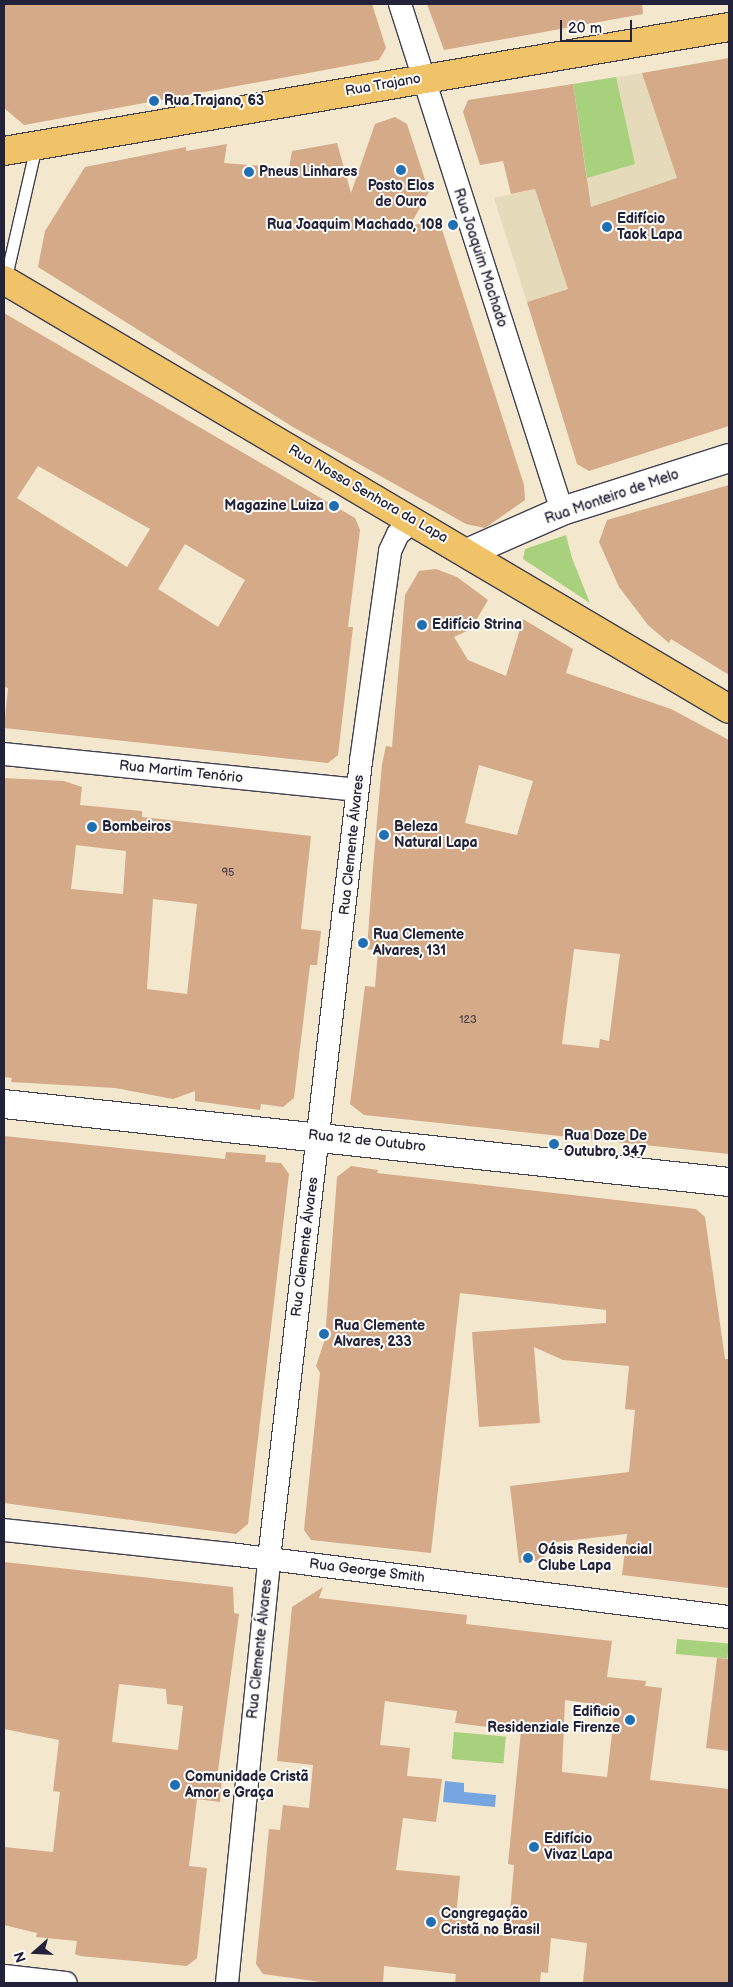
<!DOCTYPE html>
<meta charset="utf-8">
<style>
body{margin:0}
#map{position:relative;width:733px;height:1987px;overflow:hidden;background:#f3e7cd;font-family:"Balsamiq Sans",sans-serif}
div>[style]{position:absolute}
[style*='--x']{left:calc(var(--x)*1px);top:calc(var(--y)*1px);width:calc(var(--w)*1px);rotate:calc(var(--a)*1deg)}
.built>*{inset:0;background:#e5dbba}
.green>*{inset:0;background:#a7d17c;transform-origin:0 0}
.water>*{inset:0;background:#75a6e0}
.building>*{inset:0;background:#d4aa89}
.roads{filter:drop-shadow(1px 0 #414051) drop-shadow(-1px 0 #414051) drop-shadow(0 1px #414051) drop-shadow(0 -1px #414051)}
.service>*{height:11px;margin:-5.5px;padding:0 5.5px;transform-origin:5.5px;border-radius:5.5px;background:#fff}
.minor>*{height:22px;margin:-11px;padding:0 11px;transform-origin:11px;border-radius:11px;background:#fff}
.tertiary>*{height:28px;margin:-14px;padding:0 14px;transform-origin:14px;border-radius:14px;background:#fff}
.primary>*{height:28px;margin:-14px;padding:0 14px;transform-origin:14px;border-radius:14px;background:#f1c369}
.dots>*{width:14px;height:14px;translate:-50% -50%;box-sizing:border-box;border:2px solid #fdfcf7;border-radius:50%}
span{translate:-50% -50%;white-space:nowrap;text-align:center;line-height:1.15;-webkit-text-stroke:4px #fdfcf7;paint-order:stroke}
.number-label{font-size:11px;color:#4e444e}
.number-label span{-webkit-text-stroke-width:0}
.street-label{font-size:14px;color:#22223b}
.poi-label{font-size:14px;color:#22223b;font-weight:700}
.left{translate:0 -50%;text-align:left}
.right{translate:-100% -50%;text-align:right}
.frame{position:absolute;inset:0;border:5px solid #22223b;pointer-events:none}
.north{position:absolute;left:10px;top:1927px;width:50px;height:50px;-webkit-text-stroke:4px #fdfcf7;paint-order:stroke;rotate:251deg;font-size:14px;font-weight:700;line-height:20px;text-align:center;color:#22223b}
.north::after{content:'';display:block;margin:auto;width:18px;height:22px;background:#22223b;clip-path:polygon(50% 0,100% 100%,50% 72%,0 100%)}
.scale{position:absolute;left:560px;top:20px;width:72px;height:22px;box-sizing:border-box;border:2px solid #22223b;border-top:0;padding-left:6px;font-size:15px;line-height:18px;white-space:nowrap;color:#22223b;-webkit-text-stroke:4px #fdfcf7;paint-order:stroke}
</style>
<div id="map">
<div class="built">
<div style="clip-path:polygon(701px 64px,729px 159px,729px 342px,698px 246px,527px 302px,494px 198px,587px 178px,604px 79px)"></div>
</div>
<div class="green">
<div style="clip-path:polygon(616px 77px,635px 164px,587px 178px,573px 84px)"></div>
<div style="clip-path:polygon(566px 535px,572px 558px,590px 603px,523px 559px,525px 549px)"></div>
<div style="left:677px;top:1639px;width:52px;height:15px;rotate:5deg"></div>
<div style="left:454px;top:1732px;width:52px;height:27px;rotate:5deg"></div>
</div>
<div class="water">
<div style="clip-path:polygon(445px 1781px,464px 1783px,464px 1792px,496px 1795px,495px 1807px,443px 1802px)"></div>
</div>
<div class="building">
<div style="clip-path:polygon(4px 4px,372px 4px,386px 48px,379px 60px,24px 125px,4px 108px)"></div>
<div style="clip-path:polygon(427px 4px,642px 4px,643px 14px,444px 50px)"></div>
<div style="clip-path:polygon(729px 58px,729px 426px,589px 471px,577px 464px,527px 302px,568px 289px,535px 189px,511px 194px,503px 161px,480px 165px,463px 112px,468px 100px,573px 84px,591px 207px,677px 178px,642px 73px)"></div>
<div style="clip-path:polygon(395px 117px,407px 124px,429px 192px,409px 227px,438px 217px,524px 485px,525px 500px,485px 528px,466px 524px,293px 427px,38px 267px,45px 231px,85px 167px,186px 147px,186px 151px,227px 144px,224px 163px,289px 168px,292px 151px,337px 143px,351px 193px,375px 124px)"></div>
<div style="clip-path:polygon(evenodd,4px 313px,355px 518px,360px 530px,348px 627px,353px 627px,338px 755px,328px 763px,4px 728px,8px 688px,4px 687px,4px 313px,38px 466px,150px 529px,127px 567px,17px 498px,38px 466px,4px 313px,185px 544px,245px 580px,218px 627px,158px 589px,185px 544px)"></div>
<div style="clip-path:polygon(729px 485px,729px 675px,671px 639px,669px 643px,648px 625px,619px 587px,599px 542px,607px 520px)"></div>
<div style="clip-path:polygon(evenodd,436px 569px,457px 577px,488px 600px,471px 629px,454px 637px,468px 660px,506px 676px,523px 619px,573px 649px,566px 673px,671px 709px,729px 740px,729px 1154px,364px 1115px,350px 1104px,365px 986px,375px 987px,378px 951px,367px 949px,373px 867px,382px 764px,386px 746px,392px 747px,405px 595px,419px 571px,436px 569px,479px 765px,533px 781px,517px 835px,465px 823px,479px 765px,436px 569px,574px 949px,620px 954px,609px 1041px,600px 1039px,599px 1048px,562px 1044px,574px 949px)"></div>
<div style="clip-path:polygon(evenodd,4px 778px,64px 781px,82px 787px,80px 805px,142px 811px,142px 817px,311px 836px,301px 929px,321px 931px,317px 965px,310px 965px,294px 1098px,283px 1107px,261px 1104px,260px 1110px,195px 1101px,195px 1091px,173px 1099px,115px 1088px,11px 1082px,12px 1078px,4px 1077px,4px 778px,76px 845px,126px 851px,123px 894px,71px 889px,76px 845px,4px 778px,153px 899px,197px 904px,187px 994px,147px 989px,153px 899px)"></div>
<div style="clip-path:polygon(4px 1136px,225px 1159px,226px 1152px,266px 1155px,265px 1162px,281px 1163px,289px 1174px,248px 1524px,236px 1534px,4px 1503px)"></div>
<div style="clip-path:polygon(351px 1166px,378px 1170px,377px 1173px,696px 1209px,705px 1217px,725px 1359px,729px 1359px,729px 1588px,622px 1575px,627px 1534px,546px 1543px,544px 1560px,519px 1563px,510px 1486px,629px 1472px,635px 1410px,625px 1409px,629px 1366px,563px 1360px,534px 1347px,540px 1423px,479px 1427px,472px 1332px,606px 1323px,606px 1310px,460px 1293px,431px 1553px,311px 1540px,304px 1530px,320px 1373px,316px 1366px,325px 1339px,337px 1177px)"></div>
<div style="clip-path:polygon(evenodd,4px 1562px,233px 1587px,234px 1613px,239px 1614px,217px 1778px,222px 1778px,220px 1802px,197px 1799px,189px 1866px,207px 1868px,197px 1958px,187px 1966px,80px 1956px,75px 1954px,77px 1941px,36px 1937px,37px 1933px,4px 1925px,4px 1847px,53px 1852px,60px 1792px,53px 1791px,59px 1740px,4px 1729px,4px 1562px,119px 1684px,166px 1689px,167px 1704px,183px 1706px,178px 1750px,112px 1742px,119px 1684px)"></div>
<div style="clip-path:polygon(evenodd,323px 1587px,319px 1598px,467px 1615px,466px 1624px,612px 1641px,607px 1677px,646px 1681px,645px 1686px,662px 1688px,650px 1780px,729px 1789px,729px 1983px,583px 1983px,587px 1943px,551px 1938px,548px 1973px,541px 1972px,540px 1983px,455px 1983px,456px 1974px,384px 1966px,383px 1983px,328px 1983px,263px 1974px,256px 1964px,269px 1829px,280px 1830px,283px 1805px,309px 1808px,313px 1765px,277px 1761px,292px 1607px,323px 1587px,565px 1700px,615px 1707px,607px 1777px,562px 1772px,565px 1700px,323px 1587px,385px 1701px,457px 1711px,455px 1723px,521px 1731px,508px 1864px,514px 1865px,508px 1936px,470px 1932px,472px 1917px,456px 1916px,460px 1876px,396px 1870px,403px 1818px,436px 1822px,442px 1779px,407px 1776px,410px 1748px,380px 1745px,385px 1701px)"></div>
<div style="clip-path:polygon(717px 1658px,729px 1659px,729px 1751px,706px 1748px)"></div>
</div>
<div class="roads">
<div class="service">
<div style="--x:5;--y:281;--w:139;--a:-77.1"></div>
</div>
<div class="minor">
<div style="--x:400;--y:4;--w:532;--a:72.28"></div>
<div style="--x:4;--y:754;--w:355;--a:5.8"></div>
<div style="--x:4;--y:1530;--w:227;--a:6.1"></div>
<div style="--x:230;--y:1554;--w:503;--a:7.2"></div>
<div style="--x:4;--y:1976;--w:62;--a:6.4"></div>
<div style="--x:227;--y:1983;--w:426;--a:-84.3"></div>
<div style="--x:269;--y:1559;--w:803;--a:-83.42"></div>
<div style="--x:361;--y:761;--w:212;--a:-82.1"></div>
<div style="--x:390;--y:551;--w:19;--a:-65"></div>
<div style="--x:398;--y:534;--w:21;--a:-39"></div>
</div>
<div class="tertiary">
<div style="--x:469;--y:552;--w:102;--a:-23.8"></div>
<div style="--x:562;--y:511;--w:175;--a:-17.6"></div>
<div style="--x:4;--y:1104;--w:729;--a:6.14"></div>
</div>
<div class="primary">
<div style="--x:4;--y:151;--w:736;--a:-9.71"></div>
<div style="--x:4;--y:280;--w:842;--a:30.61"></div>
</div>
</div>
<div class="dots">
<div style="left:154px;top:101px;background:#1f6fb2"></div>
<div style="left:401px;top:170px;background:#1f6fb2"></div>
<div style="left:249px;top:172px;background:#1f6fb2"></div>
<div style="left:453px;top:225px;background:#1f6fb2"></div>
<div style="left:607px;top:227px;background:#1f6fb2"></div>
<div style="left:334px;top:506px;background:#1f6fb2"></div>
<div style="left:422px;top:625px;background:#1f6fb2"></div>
<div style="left:92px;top:827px;background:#1f6fb2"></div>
<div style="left:384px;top:835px;background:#1f6fb2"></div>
<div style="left:363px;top:943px;background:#1f6fb2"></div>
<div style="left:554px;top:1144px;background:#1f6fb2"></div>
<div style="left:324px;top:1334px;background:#1f6fb2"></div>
<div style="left:528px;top:1558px;background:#1f6fb2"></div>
<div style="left:630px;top:1720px;background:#1f6fb2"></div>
<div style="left:175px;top:1785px;background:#1f6fb2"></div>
<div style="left:534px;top:1847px;background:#1f6fb2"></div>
<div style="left:431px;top:1922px;background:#1f6fb2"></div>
</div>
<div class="number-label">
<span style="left:228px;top:873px">95</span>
<span style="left:468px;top:1020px">123</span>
</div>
<div class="street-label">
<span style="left:383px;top:85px;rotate:-10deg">Rua Trajano</span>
<span style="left:480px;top:258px;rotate:72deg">Rua Joaquim Machado</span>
<span style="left:368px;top:494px;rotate:30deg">Rua Nossa Senhora da Lapa</span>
<span style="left:612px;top:497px;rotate:-19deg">Rua Monteiro de Melo</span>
<span style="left:181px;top:772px;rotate:6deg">Rua Martim Tenório</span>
<span style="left:352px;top:845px;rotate:-84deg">Rua Clemente Álvares</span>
<span style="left:367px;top:1141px;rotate:6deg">Rua 12 de Outubro</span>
<span style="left:305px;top:1247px;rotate:-83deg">Rua Clemente Álvares</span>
<span style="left:367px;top:1571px;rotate:7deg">Rua George Smith</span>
<span style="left:260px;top:1649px;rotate:-84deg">Rua Clemente Álvares</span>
</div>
<div class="poi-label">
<span class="left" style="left:164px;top:101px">Rua Trajano, 63</span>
<span class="left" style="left:259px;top:172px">Pneus Linhares</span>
<span style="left:401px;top:194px">Posto Elos<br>de Ouro</span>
<span class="left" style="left:617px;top:227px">Edifício<br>Taok Lapa</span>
<span class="right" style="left:443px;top:225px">Rua Joaquim Machado, 108</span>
<span class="right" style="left:324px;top:506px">Magazine Luiza</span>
<span class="left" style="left:432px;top:625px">Edifício Strina</span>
<span class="left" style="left:102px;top:827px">Bombeiros</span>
<span class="left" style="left:394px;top:835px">Beleza<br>Natural Lapa</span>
<span class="left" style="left:373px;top:943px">Rua Clemente<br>Alvares, 131</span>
<span class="left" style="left:564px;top:1144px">Rua Doze De<br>Outubro, 347</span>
<span class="left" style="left:334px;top:1334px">Rua Clemente<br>Alvares, 233</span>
<span class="left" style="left:538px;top:1558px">Oásis Residencial<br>Clube Lapa</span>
<span class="right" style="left:620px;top:1720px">Edificio<br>Residenziale Firenze</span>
<span class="left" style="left:185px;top:1785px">Comunidade Cristã<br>Amor e Graça</span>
<span class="left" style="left:544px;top:1847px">Edifício<br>Vivaz Lapa</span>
<span class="left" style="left:441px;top:1922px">Congregação<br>Cristã no Brasil</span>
</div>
<div class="frame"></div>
<div class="north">N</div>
<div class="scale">20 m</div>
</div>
